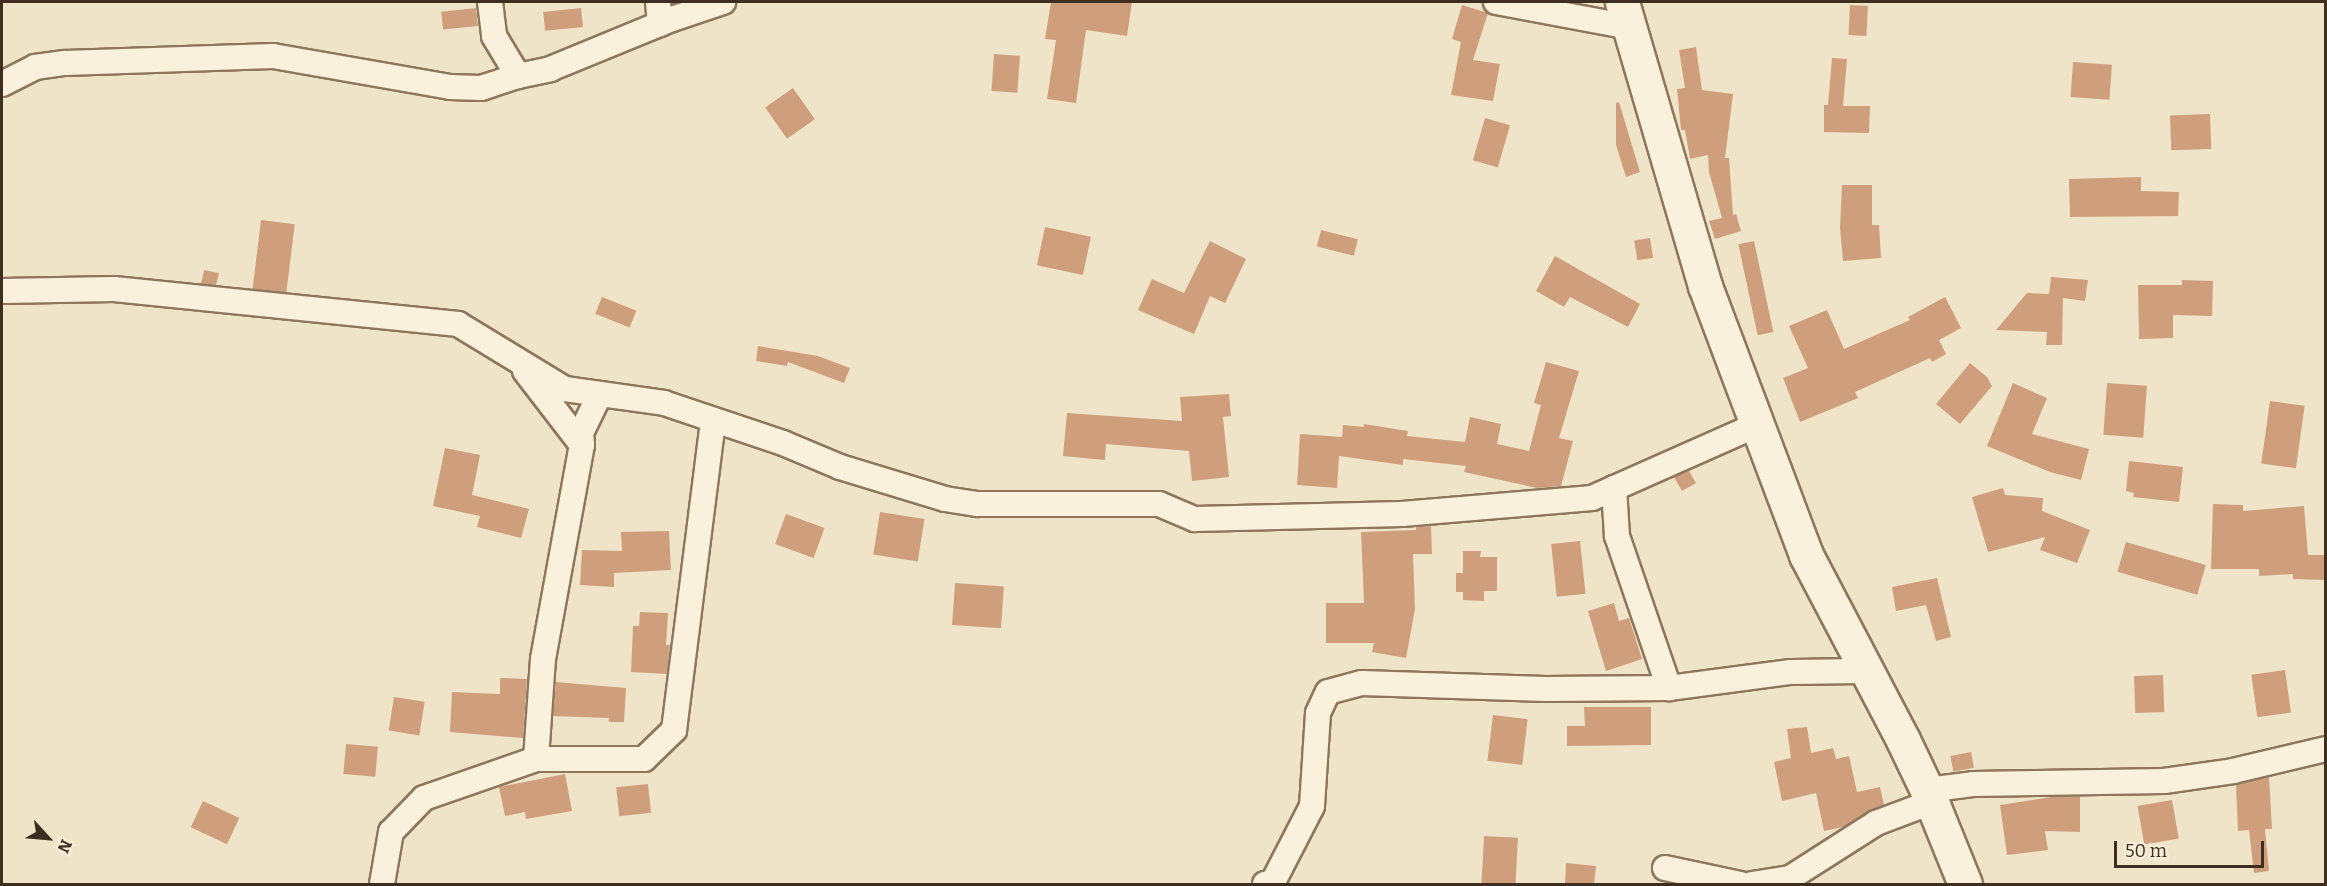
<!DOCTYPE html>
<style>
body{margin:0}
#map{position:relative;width:2327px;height:886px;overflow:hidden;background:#f0e4c8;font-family:Bitter,serif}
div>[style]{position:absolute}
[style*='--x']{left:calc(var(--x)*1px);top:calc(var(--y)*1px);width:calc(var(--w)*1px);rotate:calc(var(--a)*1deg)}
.building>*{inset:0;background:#cf9f7d;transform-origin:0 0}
.roads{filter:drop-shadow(2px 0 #8d765c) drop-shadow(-2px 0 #8d765c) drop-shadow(0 2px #8d765c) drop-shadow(0 -2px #8d765c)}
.street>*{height:24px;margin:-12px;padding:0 12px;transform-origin:12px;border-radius:12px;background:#faf1dc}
.secondary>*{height:33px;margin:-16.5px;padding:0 16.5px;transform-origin:16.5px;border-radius:16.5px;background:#faf1dc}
span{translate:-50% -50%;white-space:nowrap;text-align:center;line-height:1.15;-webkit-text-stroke:5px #f7eed8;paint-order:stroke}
.frame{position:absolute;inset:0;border:3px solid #3d2e20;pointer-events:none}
.north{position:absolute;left:18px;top:808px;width:60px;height:60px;-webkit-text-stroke:4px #f7eed8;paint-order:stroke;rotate:116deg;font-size:16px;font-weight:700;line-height:24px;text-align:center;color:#3d2e20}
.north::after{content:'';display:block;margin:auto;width:21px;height:27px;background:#3d2e20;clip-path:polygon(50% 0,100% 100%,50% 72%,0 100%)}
.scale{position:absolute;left:2114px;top:841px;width:150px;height:27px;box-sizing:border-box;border:3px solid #3d2e20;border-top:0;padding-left:8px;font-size:18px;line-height:21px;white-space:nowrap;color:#3d2e20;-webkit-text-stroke:4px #f7eed8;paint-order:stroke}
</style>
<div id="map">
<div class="building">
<div style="clip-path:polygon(1051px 2px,1132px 2px,1127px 36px,1086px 30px,1076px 103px,1047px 99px,1056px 40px,1045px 39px)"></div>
<div style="clip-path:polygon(1462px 5px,1488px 13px,1473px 60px,1500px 64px,1493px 101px,1451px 95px,1461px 42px,1452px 39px)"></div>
<div style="left:1850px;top:5px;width:18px;height:30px;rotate:3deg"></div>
<div style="left:476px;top:8px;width:18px;height:35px;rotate:84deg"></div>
<div style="left:581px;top:8px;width:19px;height:38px;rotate:84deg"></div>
<div style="clip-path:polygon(1696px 47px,1702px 90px,1733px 94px,1725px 158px,1729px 158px,1733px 215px,1736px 214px,1741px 231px,1715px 239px,1709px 221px,1722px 218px,1709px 172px,1708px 155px,1690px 159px,1685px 130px,1681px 130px,1677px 89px,1685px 88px,1679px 50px)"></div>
<div style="left:994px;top:54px;width:26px;height:37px;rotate:4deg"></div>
<div style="clip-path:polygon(1832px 58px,1847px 59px,1843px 106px,1870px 106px,1869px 133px,1824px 132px,1824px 105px,1828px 105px)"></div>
<div style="left:2073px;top:62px;width:39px;height:35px;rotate:4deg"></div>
<div style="left:793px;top:88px;width:38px;height:34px;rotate:55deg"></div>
<div style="clip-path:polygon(1619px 102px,1640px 172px,1626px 177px,1616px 145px,1616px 103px)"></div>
<div style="left:2210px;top:114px;width:35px;height:40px;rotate:88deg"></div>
<div style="left:1485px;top:118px;width:26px;height:44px;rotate:16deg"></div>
<div style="clip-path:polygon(2141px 177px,2141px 191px,2179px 192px,2178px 216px,2070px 217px,2069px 179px)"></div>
<div style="clip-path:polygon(1842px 185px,1872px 185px,1872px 225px,1879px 225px,1881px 258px,1843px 261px,1840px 228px)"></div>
<div style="left:261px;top:220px;width:34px;height:70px;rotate:7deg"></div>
<div style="left:1045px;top:227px;width:47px;height:39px;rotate:12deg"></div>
<div style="left:1321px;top:230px;width:38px;height:17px;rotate:14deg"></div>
<div style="left:1650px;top:238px;width:20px;height:16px;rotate:81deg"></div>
<div style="clip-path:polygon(1210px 241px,1246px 259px,1225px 303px,1210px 296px,1194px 334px,1138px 310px,1152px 279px,1184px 293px)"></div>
<div style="left:1754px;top:241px;width:93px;height:16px;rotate:78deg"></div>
<div style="clip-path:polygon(1555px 256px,1640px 304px,1628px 327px,1570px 297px,1564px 307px,1536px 291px)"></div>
<div style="clip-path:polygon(204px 270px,219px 273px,216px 285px,201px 284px)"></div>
<div style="clip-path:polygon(2051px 277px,2088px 280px,2085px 301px,2063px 298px,2062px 345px,2046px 345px,2047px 332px,1996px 330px,2027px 293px,2049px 294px)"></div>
<div style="clip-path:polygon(2182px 280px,2213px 281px,2212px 316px,2173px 315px,2173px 338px,2139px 339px,2138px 285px,2182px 285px)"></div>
<div style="left:602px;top:297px;width:37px;height:18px;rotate:22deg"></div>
<div style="clip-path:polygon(1945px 297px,1961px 328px,1939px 340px,1946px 354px,1932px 362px,1930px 358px,1855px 392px,1858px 398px,1800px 422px,1783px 378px,1808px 368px,1789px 326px,1827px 310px,1844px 349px,1910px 320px,1908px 317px)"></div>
<div style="clip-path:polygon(758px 346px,818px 356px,850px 368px,844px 383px,788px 362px,787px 366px,756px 361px)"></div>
<div style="clip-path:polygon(1546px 362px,1579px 371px,1559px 438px,1573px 441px,1561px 486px,1537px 488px,1464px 472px,1466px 466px,1403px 459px,1403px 465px,1339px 456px,1337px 488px,1297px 485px,1300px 434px,1342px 437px,1343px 425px,1364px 427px,1364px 424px,1408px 431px,1407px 436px,1465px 442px,1470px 417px,1501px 424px,1497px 444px,1529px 451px,1541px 405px,1534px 403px)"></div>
<div style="clip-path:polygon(1970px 363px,1987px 377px,1992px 386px,1960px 424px,1936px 404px)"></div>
<div style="clip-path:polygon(2013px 383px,2047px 398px,2032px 434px,2089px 449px,2081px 480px,2050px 472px,1987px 446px)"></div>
<div style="left:2107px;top:383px;width:40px;height:52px;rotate:4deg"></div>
<div style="clip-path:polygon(1229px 394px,1231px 416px,1223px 417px,1229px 477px,1192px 481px,1189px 451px,1106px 444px,1105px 460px,1063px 456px,1067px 413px,1182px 421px,1180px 397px)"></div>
<div style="left:2270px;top:401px;width:35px;height:63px;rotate:8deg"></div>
<div style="clip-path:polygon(445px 448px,480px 455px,472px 495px,529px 509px,521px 538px,477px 527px,480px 516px,433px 506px)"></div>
<div style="clip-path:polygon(2129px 461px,2183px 467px,2179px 502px,2133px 497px,2134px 493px,2126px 491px)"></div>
<div style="clip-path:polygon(1689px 471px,1696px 483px,1682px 491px,1674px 477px)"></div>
<div style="clip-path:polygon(2003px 488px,2005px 495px,2043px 498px,2042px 511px,2090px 530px,2077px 563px,2040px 550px,2045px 537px,1988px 552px,1972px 497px)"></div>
<div style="clip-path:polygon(2213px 504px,2243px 505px,2243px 511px,2304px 506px,2308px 555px,2325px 555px,2325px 580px,2293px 579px,2293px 574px,2259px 576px,2259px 569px,2211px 569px)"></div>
<div style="left:880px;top:512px;width:45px;height:43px;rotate:9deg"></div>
<div style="left:786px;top:514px;width:41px;height:32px;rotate:20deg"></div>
<div style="clip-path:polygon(1431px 526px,1432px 554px,1413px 554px,1415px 609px,1406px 658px,1372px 652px,1374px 643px,1326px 643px,1326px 603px,1364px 603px,1361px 532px,1416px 530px,1416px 527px)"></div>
<div style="clip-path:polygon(669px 531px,671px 570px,614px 573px,614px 587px,580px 585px,582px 550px,622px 551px,621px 532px)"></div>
<div style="left:1580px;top:541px;width:53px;height:29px;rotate:84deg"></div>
<div style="left:2126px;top:542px;width:83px;height:31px;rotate:16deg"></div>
<div style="clip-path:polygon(1463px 551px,1481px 551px,1480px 557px,1497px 557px,1497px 591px,1484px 591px,1484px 601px,1463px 600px,1463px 592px,1456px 592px,1456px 573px,1463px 573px)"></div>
<div style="clip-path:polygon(1937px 578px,1951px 637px,1936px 641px,1926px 605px,1896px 611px,1892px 587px)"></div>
<div style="left:955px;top:583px;width:49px;height:42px;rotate:4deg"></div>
<div style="clip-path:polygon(1614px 603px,1619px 621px,1629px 618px,1642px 659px,1606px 671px,1588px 611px)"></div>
<div style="clip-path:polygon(640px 612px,668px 613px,666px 645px,670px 645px,667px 674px,631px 672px,633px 626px,639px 626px)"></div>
<div style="left:2285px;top:670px;width:43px;height:34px;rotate:82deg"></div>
<div style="left:2163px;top:675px;width:37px;height:29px;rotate:88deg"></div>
<div style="clip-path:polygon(500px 678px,527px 679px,523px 738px,450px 732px,452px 692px,500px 694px)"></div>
<div style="clip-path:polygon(556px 682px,626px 688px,624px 722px,609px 722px,609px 718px,553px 716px)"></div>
<div style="left:394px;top:697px;width:31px;height:34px;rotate:9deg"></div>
<div style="clip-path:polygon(1584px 707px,1651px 707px,1651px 745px,1567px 746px,1567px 726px,1585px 726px)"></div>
<div style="left:1493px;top:715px;width:35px;height:46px;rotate:7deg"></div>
<div style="clip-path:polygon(1807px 727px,1811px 753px,1833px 748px,1836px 759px,1849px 756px,1857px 792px,1880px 787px,1884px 805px,1843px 827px,1824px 831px,1816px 793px,1782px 801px,1774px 762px,1791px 758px,1787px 729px)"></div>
<div style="left:346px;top:744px;width:32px;height:30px;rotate:5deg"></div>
<div style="left:1971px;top:752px;width:16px;height:21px;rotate:79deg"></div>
<div style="clip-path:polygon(565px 774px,572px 811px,526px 819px,525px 812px,505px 816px,499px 787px)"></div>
<div style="clip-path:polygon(2269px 777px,2272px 829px,2265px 829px,2269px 871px,2254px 873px,2249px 830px,2238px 831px,2236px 785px)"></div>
<div style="left:648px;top:784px;width:29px;height:32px;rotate:84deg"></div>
<div style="clip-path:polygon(2051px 797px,2080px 797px,2080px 832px,2045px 831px,2048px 850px,2007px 855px,2000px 805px)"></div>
<div style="left:2172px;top:800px;width:39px;height:35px;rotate:80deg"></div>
<div style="left:203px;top:801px;width:40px;height:29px;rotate:25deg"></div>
<div style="left:1484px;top:836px;width:34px;height:49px;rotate:3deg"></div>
<div style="clip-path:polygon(1566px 863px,1596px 866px,1594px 885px,1565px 885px)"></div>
</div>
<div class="roads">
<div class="street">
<div style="--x:490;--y:2;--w:34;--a:83"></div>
<div style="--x:494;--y:36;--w:47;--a:59"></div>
<div style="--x:658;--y:2;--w:22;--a:85"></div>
<div style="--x:1496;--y:2;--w:135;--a:10.6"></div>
<div style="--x:2;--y:84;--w:37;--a:-27"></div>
<div style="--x:35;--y:67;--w:30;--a:-8"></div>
<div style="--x:65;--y:63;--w:208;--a:-1.9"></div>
<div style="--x:273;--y:56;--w:180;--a:9.9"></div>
<div style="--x:450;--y:87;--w:31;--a:2"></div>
<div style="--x:481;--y:88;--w:39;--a:-18"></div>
<div style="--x:518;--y:76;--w:33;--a:-12"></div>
<div style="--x:550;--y:69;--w:132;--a:-22.3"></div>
<div style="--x:672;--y:19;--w:54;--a:-18.4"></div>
<div style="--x:2;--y:291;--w:112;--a:-1"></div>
<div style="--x:114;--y:289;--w:346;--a:5.8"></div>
<div style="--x:458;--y:324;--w:125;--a:31.3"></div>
<div style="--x:565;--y:389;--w:100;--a:8"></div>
<div style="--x:664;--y:403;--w:126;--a:18.6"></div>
<div style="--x:783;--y:443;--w:62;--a:22.8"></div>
<div style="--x:840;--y:467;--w:110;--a:16.9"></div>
<div style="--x:945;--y:499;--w:33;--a:9"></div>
<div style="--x:978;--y:504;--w:181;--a:0"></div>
<div style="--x:1159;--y:504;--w:39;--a:23"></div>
<div style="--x:1195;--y:519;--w:207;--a:-1.4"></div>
<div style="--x:1402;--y:514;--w:191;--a:-4.8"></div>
<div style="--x:1592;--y:498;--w:180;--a:-23.9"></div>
<div style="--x:525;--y:371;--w:93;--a:52.4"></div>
<div style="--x:1614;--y:488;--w:48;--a:86.4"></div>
<div style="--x:1617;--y:536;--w:161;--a:71.1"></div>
<div style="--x:536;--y:759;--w:100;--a:-86"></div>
<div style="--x:543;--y:659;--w:218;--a:-79.7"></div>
<div style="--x:582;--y:445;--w:12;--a:-95"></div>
<div style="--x:581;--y:433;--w:43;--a:-64"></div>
<div style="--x:1927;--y:790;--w:46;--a:-7.4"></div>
<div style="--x:1973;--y:784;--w:191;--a:-0.9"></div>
<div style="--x:2164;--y:781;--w:70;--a:-8.2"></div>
<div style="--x:2233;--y:771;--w:96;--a:-13.3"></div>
<div style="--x:1665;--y:868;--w:77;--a:12"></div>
<div style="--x:382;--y:884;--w:53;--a:-80.2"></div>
<div style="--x:391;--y:832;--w:47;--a:-45.9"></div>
<div style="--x:424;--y:798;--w:119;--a:-19.2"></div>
<div style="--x:536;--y:759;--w:108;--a:0"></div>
<div style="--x:644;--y:759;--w:42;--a:-44"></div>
<div style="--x:674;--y:730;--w:312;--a:-82.8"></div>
<div style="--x:1265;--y:884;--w:8;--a:-14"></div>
<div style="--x:1273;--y:882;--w:85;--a:-62.8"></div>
<div style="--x:1312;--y:806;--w:93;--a:-86.3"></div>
<div style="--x:1318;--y:713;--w:23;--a:-65"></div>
<div style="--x:1328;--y:692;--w:35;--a:-15"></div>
<div style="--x:1362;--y:683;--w:183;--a:1.9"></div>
<div style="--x:1545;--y:689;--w:124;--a:-0.5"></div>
<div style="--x:1669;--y:688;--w:123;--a:-7.5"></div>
<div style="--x:1791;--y:672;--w:76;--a:-0.8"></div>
<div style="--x:1752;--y:884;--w:38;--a:-9"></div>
<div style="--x:1790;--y:878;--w:102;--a:-32.6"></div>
<div style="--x:1876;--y:823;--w:60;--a:-20.6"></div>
</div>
<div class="secondary">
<div style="--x:1622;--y:2;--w:296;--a:73.7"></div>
<div style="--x:1705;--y:286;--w:287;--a:69.4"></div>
<div style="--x:1806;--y:555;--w:209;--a:62.3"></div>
<div style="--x:1903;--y:740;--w:55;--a:64.4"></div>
<div style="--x:1927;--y:790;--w:101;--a:68"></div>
</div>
</div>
<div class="frame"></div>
<div class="north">N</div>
<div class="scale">50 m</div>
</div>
